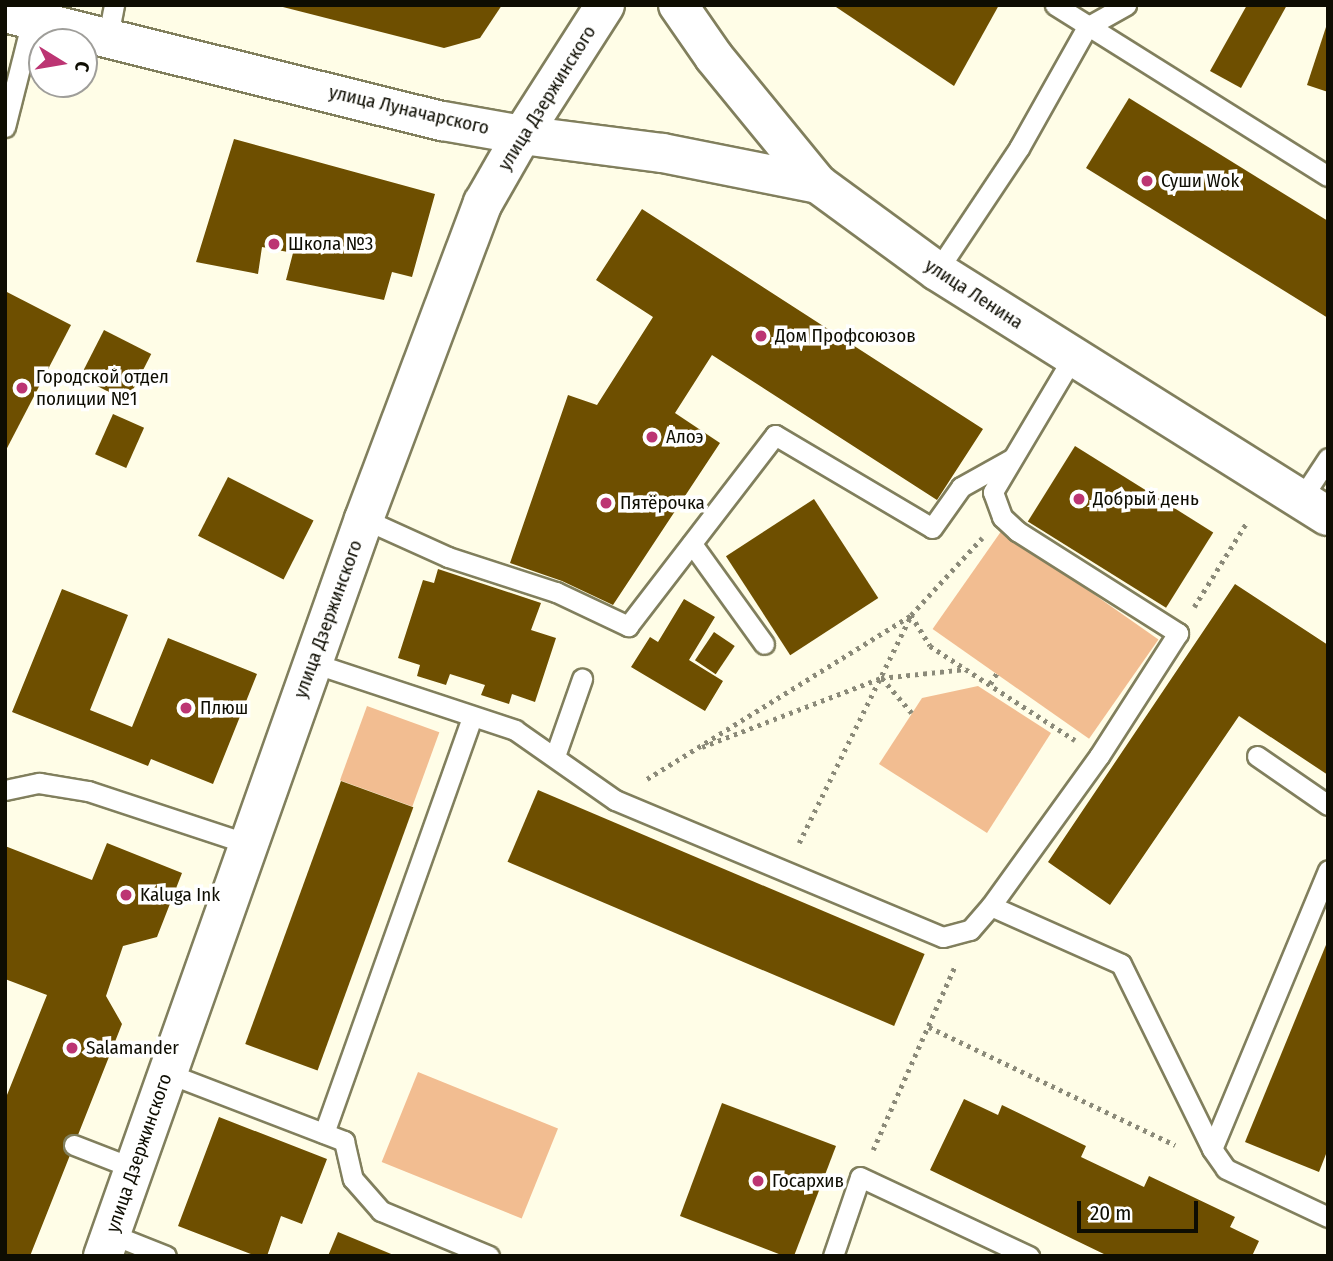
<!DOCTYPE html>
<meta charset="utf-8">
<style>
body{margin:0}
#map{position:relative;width:1333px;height:1261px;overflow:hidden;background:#fffde7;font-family:"Fira Sans Condensed",sans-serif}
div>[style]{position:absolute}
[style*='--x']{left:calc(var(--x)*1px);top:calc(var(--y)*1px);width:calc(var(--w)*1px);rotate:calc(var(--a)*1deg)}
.green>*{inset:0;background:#f2bd91;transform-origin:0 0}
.building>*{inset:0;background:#6e4f00;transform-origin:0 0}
.path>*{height:4.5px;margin-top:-2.25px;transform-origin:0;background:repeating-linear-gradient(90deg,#8b8a79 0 3.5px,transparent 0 8.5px)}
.roads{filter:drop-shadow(2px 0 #817f5d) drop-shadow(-2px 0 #817f5d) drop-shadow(0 2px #817f5d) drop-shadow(0 -2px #817f5d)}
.lane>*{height:19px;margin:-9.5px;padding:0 9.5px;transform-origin:9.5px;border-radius:9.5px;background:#fff}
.street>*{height:38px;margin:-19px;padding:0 19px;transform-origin:19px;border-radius:19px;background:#fff}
.secondary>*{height:38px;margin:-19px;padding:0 19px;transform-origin:19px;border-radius:19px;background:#fff}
.dots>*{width:19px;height:19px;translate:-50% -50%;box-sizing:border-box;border:4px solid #fff;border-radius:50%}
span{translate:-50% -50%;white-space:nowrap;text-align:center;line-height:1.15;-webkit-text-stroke:7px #fff;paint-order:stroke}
.street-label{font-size:19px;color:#0e0d02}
.poi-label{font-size:19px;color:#0e0d02}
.left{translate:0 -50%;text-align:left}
.frame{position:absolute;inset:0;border:7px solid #0e0d02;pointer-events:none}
.north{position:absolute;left:28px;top:28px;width:70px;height:70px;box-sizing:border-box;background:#fff;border:2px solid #9f9e9a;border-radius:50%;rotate:101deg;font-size:19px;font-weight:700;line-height:28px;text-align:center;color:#0e0d02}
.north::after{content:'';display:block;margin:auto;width:24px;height:32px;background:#bc3573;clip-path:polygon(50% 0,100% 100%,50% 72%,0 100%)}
.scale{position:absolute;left:1077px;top:1201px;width:121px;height:32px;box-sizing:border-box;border:4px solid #0e0d02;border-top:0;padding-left:9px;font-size:21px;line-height:24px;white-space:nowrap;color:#0e0d02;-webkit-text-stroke:5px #fff;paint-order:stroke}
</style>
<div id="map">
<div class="green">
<div style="left:1002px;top:530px;width:191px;height:121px;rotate:35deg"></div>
<div style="clip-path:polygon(978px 686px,1051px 733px,987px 833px,879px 764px,922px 698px)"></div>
<div style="left:367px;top:706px;width:77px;height:79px;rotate:20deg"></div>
<div style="left:418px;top:1072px;width:151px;height:97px;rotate:22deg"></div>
</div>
<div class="building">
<div style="clip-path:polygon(275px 5px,502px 5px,480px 38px,444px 48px)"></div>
<div style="clip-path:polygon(833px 5px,999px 5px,954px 86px)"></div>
<div style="clip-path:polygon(1247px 5px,1287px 5px,1241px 88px,1210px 71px)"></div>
<div style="clip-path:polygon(1327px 24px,1328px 24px,1328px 92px,1307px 85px)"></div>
<div style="clip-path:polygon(1129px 98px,1328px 221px,1328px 318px,1086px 168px)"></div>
<div style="clip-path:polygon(234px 139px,435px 194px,412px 277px,392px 272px,384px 300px,286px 280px,293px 253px,262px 247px,258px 274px,196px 262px)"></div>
<div style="clip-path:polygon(642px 209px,983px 429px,937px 500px,712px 355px,675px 413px,720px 443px,613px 605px,562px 581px,510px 563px,568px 395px,597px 405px,653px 317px,596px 280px)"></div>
<div style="clip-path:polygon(5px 291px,71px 325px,5px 452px)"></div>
<div style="left:104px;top:330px;width:53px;height:53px;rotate:27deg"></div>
<div style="left:113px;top:414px;width:34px;height:44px;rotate:24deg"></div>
<div style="left:1075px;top:446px;width:163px;height:89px;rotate:32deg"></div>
<div style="left:228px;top:477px;width:96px;height:66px;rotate:27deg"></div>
<div style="left:814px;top:499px;width:118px;height:105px;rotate:57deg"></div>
<div style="clip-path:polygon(438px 569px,541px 603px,531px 630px,556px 638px,535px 702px,512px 694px,509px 704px,481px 695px,485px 685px,450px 674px,446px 685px,417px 676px,420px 665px,398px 658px,423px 580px,434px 583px)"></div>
<div style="clip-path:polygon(1235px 584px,1328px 645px,1328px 775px,1239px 716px,1110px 905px,1048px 862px)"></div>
<div style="clip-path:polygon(62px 589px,128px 615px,90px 710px,132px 727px,168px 638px,257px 674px,213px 784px,151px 759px,148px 766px,12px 712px)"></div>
<div style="clip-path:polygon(684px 599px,715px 617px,689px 660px,723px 681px,705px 711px,631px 667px,650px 637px,658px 642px)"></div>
<div style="left:714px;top:632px;width:25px;height:34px;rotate:34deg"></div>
<div style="left:341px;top:781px;width:77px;height:280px;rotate:20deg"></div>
<div style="left:538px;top:790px;width:420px;height:78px;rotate:23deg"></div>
<div style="clip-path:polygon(107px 843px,182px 873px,157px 937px,123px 946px,106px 996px,122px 1024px,30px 1256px,5px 1256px,5px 1100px,47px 995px,5px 979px,5px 846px,92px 880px)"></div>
<div style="clip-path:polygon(1328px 940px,1328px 1149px,1319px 1172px,1245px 1142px)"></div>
<div style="clip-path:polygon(964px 1099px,998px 1115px,1002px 1105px,1086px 1146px,1081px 1157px,1144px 1187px,1149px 1176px,1235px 1217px,1230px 1227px,1259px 1241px,1252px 1256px,1108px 1256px,930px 1170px)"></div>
<div style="clip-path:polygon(722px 1103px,836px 1146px,794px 1256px,784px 1256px,680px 1216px)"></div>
<div style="clip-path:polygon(219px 1117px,327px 1159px,302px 1224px,281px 1216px,267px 1256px,256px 1256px,178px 1226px)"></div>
<div style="clip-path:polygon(338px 1232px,396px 1256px,328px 1256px)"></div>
</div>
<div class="path">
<div style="--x:1194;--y:607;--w:100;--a:-58.1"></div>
<div style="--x:882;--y:678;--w:46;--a:49.4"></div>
<div style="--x:990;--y:684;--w:13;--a:-58"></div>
<div style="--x:702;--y:747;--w:192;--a:-21.1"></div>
<div style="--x:881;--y:678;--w:85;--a:-6"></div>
<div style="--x:647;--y:779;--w:311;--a:-31.8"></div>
<div style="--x:911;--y:615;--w:36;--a:58"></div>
<div style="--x:930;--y:646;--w:173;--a:33"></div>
<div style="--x:799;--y:843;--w:254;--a:-63.8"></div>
<div style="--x:911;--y:615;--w:105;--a:-47.3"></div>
<div style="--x:929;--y:1027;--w:273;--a:25.6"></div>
<div style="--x:873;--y:1150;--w:201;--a:-66"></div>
</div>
<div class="roads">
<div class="lane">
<div style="--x:1055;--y:5;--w:322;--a:32.1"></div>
<div style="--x:108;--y:36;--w:32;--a:-79"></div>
<div style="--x:5;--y:127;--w:110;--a:-75.8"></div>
<div style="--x:937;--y:271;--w:148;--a:-56.3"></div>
<div style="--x:1019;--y:148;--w:139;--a:-60.7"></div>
<div style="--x:1087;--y:27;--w:45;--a:-29.4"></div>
<div style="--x:1073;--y:357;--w:157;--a:120.7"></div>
<div style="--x:993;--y:492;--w:27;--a:70"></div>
<div style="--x:1002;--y:517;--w:21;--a:43"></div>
<div style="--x:1017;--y:531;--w:191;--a:32.4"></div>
<div style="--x:1178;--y:633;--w:146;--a:122.7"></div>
<div style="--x:1099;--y:756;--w:185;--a:125.8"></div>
<div style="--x:991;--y:906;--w:142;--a:24"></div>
<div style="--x:1121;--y:964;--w:206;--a:63.8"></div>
<div style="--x:1212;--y:1149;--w:24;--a:55"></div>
<div style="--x:1226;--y:1169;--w:113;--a:25.2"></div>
<div style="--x:1301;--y:499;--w:49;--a:-56.6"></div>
<div style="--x:364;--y:519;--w:92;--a:24.3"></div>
<div style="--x:448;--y:557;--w:114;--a:18"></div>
<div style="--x:556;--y:592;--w:80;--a:25.3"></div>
<div style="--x:628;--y:626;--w:241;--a:-52.4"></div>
<div style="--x:775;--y:435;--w:182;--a:30.6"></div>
<div style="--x:932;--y:528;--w:50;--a:-54.7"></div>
<div style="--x:961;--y:487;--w:57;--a:-29.2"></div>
<div style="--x:692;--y:544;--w:123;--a:54.2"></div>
<div style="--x:313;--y:663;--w:213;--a:18.3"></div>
<div style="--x:515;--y:730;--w:122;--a:35"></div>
<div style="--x:615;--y:800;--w:355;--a:22.7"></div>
<div style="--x:943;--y:937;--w:28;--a:-15"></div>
<div style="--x:970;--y:930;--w:32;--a:-49"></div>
<div style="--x:555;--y:756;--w:82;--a:-70.7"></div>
<div style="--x:1257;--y:756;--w:86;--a:34.6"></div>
<div style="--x:5;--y:790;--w:35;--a:-12"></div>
<div style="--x:39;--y:783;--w:50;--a:9.3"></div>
<div style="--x:88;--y:791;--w:169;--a:18.3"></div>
<div style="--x:167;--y:1073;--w:190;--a:21"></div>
<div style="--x:344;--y:1141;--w:39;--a:77"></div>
<div style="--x:353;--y:1179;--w:43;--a:48.8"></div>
<div style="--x:381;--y:1211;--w:117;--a:22.6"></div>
<div style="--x:324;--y:1133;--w:442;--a:-70.4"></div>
<div style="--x:74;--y:1145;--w:63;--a:21.3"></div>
<div style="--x:1212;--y:1149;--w:302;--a:-67.4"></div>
<div style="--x:111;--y:1234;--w:59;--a:21.8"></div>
<div style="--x:833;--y:1256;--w:83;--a:-71.1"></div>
<div style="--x:860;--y:1177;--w:187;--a:25.1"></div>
</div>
<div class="street">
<div style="--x:103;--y:1256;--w:782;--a:-70.5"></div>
<div style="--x:364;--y:519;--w:338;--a:-69.4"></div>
<div style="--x:483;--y:203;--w:78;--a:-60.2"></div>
</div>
<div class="secondary">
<div style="--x:678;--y:5;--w:63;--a:55.3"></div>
<div style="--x:714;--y:57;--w:164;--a:50.7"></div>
<div style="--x:818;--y:184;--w:147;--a:36.2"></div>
<div style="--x:937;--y:271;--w:461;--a:32.1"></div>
<div style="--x:5;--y:13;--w:451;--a:13.9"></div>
<div style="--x:443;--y:121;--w:80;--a:10"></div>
<div style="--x:522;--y:135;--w:142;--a:7.3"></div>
<div style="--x:663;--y:153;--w:158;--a:11.3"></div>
<div style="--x:522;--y:135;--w:154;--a:-57.4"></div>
</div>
</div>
<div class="dots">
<div style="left:1147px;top:181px;background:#bc3573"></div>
<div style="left:274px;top:244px;background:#bc3573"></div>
<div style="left:761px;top:336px;background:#bc3573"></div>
<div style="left:22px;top:388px;background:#bc3573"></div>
<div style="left:652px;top:437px;background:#bc3573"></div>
<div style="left:1079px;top:499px;background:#bc3573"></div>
<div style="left:606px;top:503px;background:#bc3573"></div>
<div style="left:186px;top:708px;background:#bc3573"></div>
<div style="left:126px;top:895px;background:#bc3573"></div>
<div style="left:72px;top:1048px;background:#bc3573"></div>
<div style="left:758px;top:1181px;background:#bc3573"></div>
</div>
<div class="street-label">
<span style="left:547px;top:98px;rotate:-58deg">улица Дзержинского</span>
<span style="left:409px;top:110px;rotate:13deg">улица Луначарского</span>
<span style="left:974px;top:294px;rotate:33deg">улица Ленина</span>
<span style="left:328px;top:619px;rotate:-70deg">улица Дзержинского</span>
<span style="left:139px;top:1153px;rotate:-71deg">улица Дзержинского</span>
</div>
<div class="poi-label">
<span class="left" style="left:1161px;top:181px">Суши Wok</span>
<span class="left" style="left:288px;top:244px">Школа №3</span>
<span class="left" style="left:775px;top:336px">Дом Профсоюзов</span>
<span class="left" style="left:36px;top:388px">Городской отдел<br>полиции №1</span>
<span class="left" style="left:666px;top:437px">Алоэ</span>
<span class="left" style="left:1093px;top:499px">Добрый день</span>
<span class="left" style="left:620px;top:503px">Пятёрочка</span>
<span class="left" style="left:200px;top:708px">Плюш</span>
<span class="left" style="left:140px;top:895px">Kaluga Ink</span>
<span class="left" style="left:86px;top:1048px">Salamander</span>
<span class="left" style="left:772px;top:1181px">Госархив</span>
</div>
<div class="frame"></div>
<div class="north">С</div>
<div class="scale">20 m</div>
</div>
